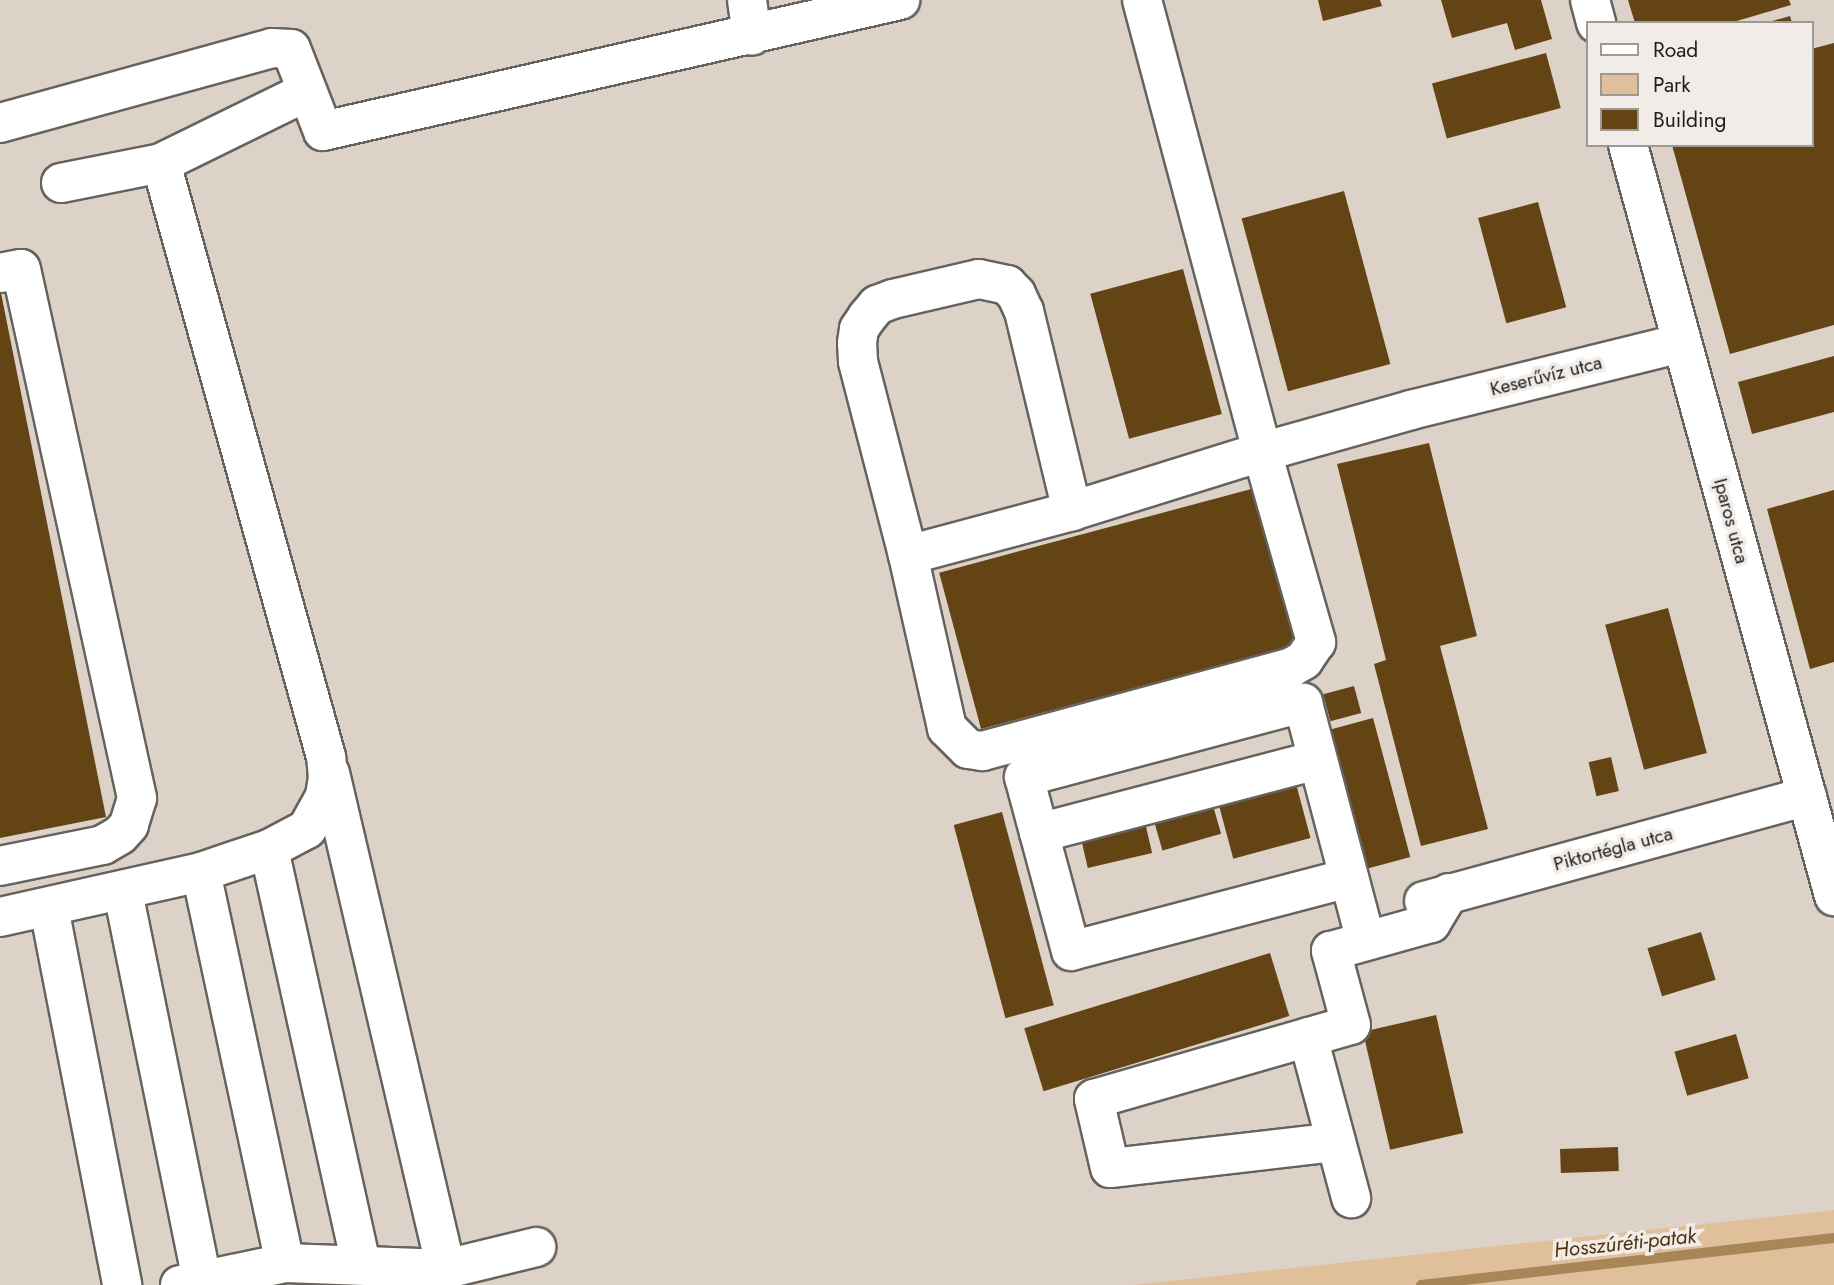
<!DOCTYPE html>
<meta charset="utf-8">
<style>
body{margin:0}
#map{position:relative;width:1834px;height:1285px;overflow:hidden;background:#e3dfda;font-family:Jost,sans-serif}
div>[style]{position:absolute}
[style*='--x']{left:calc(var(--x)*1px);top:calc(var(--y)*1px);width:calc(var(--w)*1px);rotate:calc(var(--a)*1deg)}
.built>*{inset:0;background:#dcd2c7}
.green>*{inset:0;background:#dfc09a}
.stream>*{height:10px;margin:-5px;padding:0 5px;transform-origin:5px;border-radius:5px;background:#a98557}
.building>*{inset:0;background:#644314;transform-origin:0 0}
.roads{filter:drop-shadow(2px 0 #66625e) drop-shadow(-2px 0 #66625e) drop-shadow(0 2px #66625e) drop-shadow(0 -2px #66625e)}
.minor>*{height:38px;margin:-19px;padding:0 19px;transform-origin:19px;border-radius:19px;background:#fff}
span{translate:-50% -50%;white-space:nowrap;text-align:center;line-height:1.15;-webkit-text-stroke:7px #f1ece7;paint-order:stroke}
.street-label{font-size:19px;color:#1e1c1b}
.water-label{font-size:21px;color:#4e330e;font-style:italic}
.legend{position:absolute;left:1586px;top:21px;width:228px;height:126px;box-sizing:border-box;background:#f1ece7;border:2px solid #9d9995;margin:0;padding:9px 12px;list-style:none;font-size:21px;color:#1e1c1b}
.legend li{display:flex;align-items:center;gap:14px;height:35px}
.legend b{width:35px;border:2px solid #9d9995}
</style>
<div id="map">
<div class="built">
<div style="clip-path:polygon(evenodd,0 0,1834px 0,1834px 1210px,1131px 1285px,0 1285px,0 0,1587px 23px,1811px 23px,1811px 145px,1587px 145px,1587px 23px)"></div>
</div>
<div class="green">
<div style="clip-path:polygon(1834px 1210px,1834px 1285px,1131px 1285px)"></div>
</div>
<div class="stream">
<div style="--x:1421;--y:1285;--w:416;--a:-6.5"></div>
</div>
<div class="building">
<div style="clip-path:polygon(1318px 0,1380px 0,1382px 6px,1323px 21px)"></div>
<div style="clip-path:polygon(1441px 0,1541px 0,1552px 39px,1515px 50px,1507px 23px,1452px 38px)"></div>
<div style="clip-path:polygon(1628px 0,1789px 0,1791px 5px,1730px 23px,1635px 23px)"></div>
<div style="clip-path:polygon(1790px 16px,1792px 23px,1769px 23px,1769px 22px)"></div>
<div style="clip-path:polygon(1834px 43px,1834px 325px,1730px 354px,1672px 145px,1811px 145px,1811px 49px)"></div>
<div style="left:1546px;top:53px;width:57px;height:118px;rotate:75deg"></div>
<div style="left:1344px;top:191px;width:179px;height:106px;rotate:75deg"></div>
<div style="left:1538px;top:202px;width:109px;height:62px;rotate:75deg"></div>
<div style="left:1183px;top:269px;width:150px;height:96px;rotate:75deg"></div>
<div style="clip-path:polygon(1px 293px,106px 817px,0 838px,0 294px)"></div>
<div style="clip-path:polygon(1834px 356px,1834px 412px,1752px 434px,1738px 382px)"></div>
<div style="clip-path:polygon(1429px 443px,1477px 636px,1440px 646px,1488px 829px,1421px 846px,1374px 664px,1386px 660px,1337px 464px)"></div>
<div style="left:1255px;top:488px;width:162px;height:327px;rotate:75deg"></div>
<div style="clip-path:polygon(1834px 490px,1834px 662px,1810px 669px,1767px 509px)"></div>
<div style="left:1668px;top:608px;width:150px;height:65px;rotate:75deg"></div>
<div style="left:1354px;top:686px;width:28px;height:32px;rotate:75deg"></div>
<div style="left:1373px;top:718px;width:144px;height:44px;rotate:75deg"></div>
<div style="left:1611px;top:757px;width:35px;height:23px;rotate:77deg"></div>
<div style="left:1295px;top:780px;width:60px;height:80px;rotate:75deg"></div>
<div style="left:1212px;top:802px;width:33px;height:61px;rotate:74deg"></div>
<div style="left:1002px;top:812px;width:200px;height:50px;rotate:75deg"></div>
<div style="left:1144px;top:818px;width:36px;height:66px;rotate:77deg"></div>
<div style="left:1701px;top:932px;width:50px;height:56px;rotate:73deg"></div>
<div style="left:1270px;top:953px;width:66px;height:257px;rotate:73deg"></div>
<div style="left:1436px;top:1015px;width:121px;height:75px;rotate:77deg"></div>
<div style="left:1736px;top:1034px;width:46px;height:64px;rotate:74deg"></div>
<div style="left:1618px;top:1147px;width:24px;height:58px;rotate:88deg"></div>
</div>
<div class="roads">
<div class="minor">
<div style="--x:747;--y:0;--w:36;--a:82"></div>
<div style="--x:1142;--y:0;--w:468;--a:75.1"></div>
<div style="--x:1262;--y:452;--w:198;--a:74.1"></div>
<div style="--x:1316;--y:642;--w:22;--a:124"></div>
<div style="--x:1304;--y:660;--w:14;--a:150"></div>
<div style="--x:1292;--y:667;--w:321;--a:164.8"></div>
<div style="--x:982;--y:751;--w:14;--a:-172"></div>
<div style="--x:968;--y:749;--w:30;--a:-135"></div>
<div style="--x:947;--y:728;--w:177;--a:-102.7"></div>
<div style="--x:908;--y:555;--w:170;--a:-15"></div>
<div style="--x:1072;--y:511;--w:199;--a:-17.3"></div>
<div style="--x:1262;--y:452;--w:155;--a:-15.7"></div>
<div style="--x:1411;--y:410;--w:279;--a:-13.9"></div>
<div style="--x:1590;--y:0;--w:24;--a:75"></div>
<div style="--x:0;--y:123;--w:282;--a:-15.4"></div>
<div style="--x:272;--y:48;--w:19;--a:3"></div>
<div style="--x:291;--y:49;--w:88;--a:68.7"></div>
<div style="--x:323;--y:131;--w:592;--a:-12.79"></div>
<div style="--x:1628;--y:145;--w:779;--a:74.66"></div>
<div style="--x:61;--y:183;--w:102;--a:-11.3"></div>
<div style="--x:161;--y:163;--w:161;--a:-26.1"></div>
<div style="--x:0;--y:273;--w:21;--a:-11"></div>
<div style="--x:21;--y:269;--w:542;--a:77.63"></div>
<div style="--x:137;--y:798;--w:28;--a:107"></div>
<div style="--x:129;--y:825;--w:13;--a:132"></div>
<div style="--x:120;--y:835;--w:20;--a:150"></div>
<div style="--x:103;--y:845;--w:105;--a:168.5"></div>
<div style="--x:908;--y:555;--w:200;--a:-104.5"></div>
<div style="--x:858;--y:361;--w:18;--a:-93"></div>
<div style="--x:857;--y:343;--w:14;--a:-82"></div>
<div style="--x:859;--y:329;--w:14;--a:-56"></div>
<div style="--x:867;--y:317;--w:16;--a:-50"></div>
<div style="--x:877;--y:305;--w:17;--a:-21"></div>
<div style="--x:893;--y:299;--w:88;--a:-13.1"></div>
<div style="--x:979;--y:279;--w:29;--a:12"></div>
<div style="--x:1007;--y:285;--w:13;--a:45"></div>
<div style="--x:1016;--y:294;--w:19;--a:65"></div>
<div style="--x:1024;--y:311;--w:206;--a:76.5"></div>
<div style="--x:330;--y:773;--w:509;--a:76.84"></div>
<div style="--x:1039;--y:833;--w:288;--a:-14.7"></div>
<div style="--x:269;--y:849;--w:425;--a:77.5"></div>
<div style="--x:201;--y:872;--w:400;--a:77.9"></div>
<div style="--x:1349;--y:878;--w:287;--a:165.3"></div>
<div style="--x:1071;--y:951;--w:180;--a:-105.1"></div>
<div style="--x:1024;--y:777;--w:289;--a:-14.9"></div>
<div style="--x:1303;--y:703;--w:246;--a:75.2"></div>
<div style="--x:123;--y:892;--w:396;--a:78.5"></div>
<div style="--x:1424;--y:901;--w:397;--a:-15.3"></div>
<div style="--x:49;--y:908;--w:384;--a:79"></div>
<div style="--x:0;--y:917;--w:206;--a:-12.6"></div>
<div style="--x:201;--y:872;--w:72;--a:-18.7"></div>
<div style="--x:269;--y:849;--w:43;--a:-27.8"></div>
<div style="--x:307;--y:829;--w:38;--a:-61"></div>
<div style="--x:325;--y:796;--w:18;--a:-81"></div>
<div style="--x:328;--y:778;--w:21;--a:-95"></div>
<div style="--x:326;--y:757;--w:616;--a:-105.52"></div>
<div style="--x:1308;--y:1037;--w:167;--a:75"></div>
<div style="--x:1336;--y:1142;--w:227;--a:173.4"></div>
<div style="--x:1110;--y:1168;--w:71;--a:-103.1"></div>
<div style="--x:1094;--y:1099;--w:267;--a:-16.1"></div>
<div style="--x:1351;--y:1025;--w:77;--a:-105.1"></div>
<div style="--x:1331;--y:951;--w:104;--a:-15.6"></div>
<div style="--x:1431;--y:923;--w:35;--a:-59"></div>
<div style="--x:180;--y:1285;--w:107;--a:-11.8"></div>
<div style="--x:285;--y:1263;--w:161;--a:2.1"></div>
<div style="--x:446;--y:1269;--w:93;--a:-13.7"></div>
</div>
</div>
<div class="street-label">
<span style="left:1546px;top:376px;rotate:-14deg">Keserűvíz utca</span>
<span style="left:1731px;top:521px;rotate:75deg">Iparos utca</span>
<span style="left:1613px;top:849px;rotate:-15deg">Piktortégla utca</span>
</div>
<div class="water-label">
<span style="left:1625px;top:1243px;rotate:-6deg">Hosszúréti-patak</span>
</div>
<ul class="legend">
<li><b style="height:9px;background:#fff"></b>Road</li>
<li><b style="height:19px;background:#dfc09a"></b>Park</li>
<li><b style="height:19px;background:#644314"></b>Building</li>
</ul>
</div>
